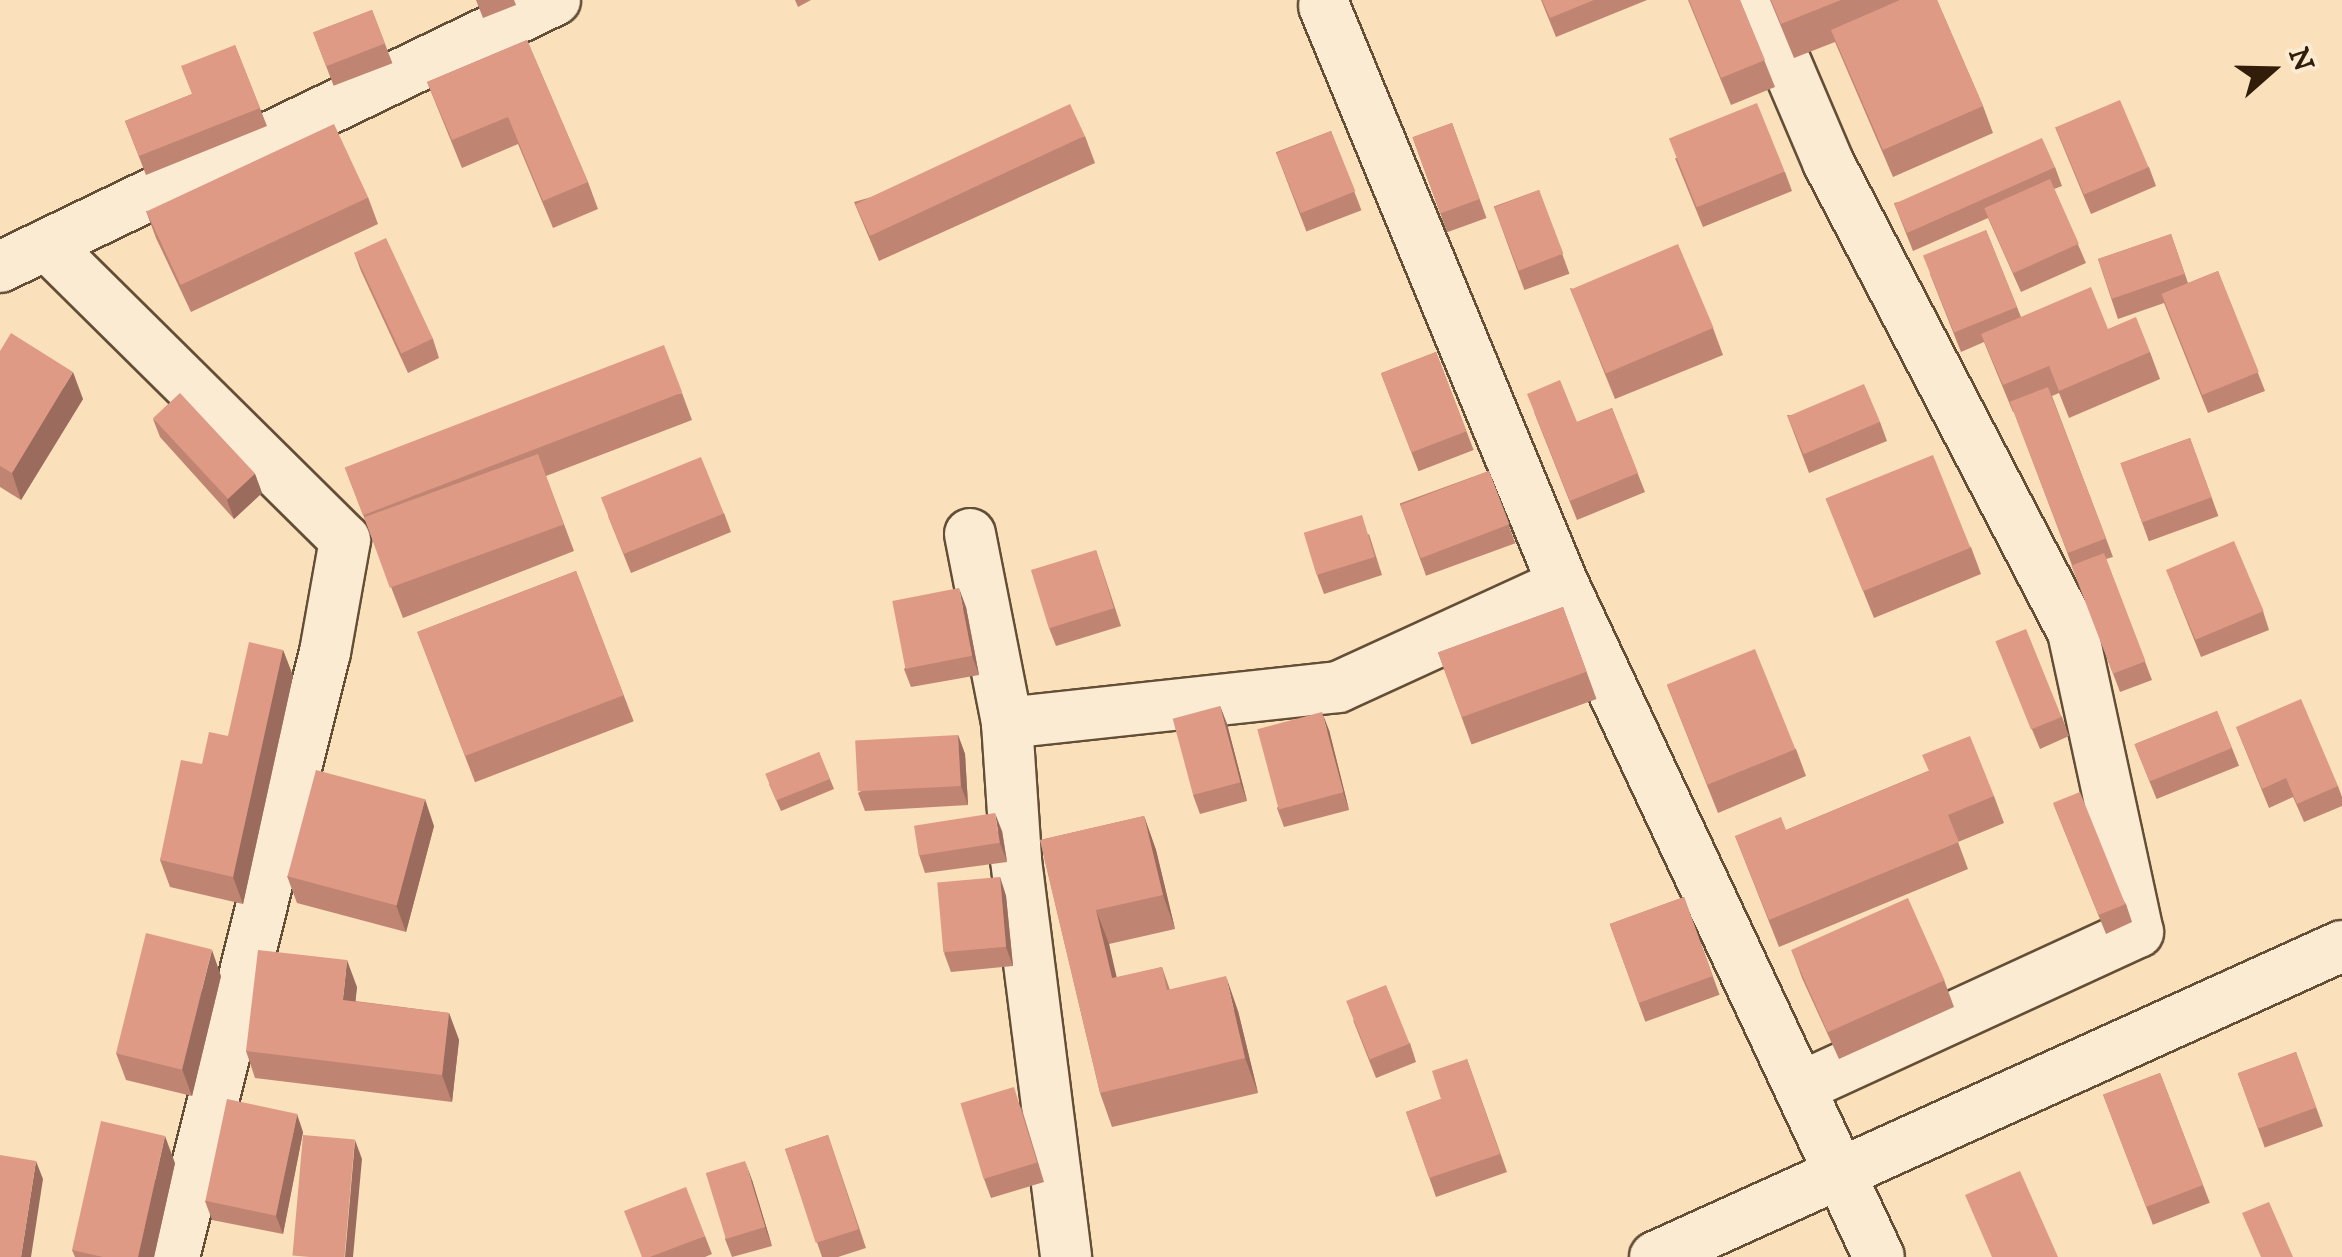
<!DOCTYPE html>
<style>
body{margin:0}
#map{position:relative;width:2342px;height:1257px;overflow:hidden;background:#fae0bb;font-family:"IM FELL DW Pica",serif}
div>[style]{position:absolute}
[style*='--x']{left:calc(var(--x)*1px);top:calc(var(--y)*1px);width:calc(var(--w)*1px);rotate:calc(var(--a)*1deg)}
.roads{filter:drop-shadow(2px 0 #634e36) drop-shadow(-2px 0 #634e36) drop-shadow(0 2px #634e36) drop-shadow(0 -2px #634e36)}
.street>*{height:50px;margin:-25px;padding:0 25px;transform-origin:25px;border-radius:25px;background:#fcebd3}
.wall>*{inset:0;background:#bf8472;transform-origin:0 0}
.shaded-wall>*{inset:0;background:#9b6c5d}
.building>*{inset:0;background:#de9a85;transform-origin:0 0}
span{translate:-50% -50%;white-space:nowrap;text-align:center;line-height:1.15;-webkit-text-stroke:8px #fcebd3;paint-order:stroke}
.north{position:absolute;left:2222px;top:20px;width:100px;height:100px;-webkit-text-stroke:8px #fcebd3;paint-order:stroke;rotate:70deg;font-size:28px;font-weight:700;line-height:40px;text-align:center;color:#311d0a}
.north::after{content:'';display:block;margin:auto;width:35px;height:45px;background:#311d0a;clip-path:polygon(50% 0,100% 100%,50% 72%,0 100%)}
</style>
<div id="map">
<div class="roads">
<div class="street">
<div style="--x:1759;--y:0;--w:176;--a:66.9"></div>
<div style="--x:1828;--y:162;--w:530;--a:62.47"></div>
<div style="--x:2073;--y:632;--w:307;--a:77.8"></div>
<div style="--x:2138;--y:932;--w:371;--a:155.3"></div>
<div style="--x:1324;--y:6;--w:625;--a:67.54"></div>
<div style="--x:1563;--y:584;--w:743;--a:64.85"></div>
<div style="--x:47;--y:245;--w:419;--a:44.7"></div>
<div style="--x:345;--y:540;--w:114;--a:100.1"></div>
<div style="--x:325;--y:652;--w:624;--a:104.01"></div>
<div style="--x:0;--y:267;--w:616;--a:-25.69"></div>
<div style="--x:970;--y:534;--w:193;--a:78.9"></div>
<div style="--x:1007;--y:723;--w:137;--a:86.2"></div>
<div style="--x:1016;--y:860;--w:400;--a:82.8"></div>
<div style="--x:1007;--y:723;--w:333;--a:-6.2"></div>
<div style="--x:1338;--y:687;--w:247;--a:-24.6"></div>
<div style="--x:1655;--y:1257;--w:754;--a:-24.36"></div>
</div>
</div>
<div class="wall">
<div style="clip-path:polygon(476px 0,514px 0,516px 5px,483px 18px)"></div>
<div style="clip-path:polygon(795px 0,811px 0,798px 7px)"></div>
<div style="clip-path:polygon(1541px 0,1647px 0,1556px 37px)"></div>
<div style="clip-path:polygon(1688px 0,1740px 0,1775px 87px,1731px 105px)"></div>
<div style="clip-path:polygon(1770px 0,1937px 0,1983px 106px,1993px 133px,1893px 177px,1835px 42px,1794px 58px)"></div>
<div style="left:372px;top:10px;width:57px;height:63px;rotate:69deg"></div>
<div style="clip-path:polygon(527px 40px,588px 182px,598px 209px,553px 228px,518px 144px,462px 168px,427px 82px)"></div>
<div style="clip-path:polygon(235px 45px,267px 126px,146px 175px,125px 121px,192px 94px)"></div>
<div style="left:1452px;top:123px;width:101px;height:42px;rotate:70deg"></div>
<div style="clip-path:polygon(2055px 127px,2149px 167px,2156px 186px,2091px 214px)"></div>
<div style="left:1331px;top:131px;width:85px;height:59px;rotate:69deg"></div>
<div style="clip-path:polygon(1085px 136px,1095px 163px,879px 261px,854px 202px)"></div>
<div style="clip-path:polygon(1675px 158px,1785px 172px,1792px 191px,1703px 227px)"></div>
<div style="clip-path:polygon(2055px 167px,2062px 186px,2054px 189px,2086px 263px,2021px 292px,1988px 218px,1913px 251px,1894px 203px)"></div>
<div style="left:1539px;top:190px;width:89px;height:48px;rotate:70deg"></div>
<div style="clip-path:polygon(368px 197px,378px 224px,191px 312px,156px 238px,146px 211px)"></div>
<div style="clip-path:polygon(1986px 230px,2021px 317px,2108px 329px,2150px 352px,2160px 379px,2069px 418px,2059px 393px,2052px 396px,2113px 557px,2106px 559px,2152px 680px,2120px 692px,2014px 412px,2013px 412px,1984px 342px,1961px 352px,1930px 274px)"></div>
<div style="clip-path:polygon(2171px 234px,2188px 283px,2218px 271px,2265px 391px,2208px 413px,2164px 303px,2118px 319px,2098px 259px)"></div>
<div style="clip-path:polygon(354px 252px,433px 339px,439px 358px,408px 373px,361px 271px)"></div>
<div style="clip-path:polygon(1570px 288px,1713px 328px,1723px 355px,1615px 399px)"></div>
<div style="clip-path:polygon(0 351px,83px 399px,21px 500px,0 487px)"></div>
<div style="left:1436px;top:352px;width:105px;height:59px;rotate:69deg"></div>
<div style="clip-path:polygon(682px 393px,692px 420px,546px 476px,574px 551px,403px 618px,345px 468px)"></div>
<div style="clip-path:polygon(1612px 408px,1645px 492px,1577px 520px,1534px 412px,1577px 422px)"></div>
<div style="clip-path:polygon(1787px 415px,1880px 422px,1887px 441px,1809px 473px)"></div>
<div style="clip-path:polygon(153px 419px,255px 474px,262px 493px,234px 519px,160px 437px)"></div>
<div style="left:2190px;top:438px;width:83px;height:74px;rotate:70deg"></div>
<div style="left:1489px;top:471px;width:77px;height:95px;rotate:70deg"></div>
<div style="clip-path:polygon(1826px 499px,1971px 547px,1981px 574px,1874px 618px)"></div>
<div style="clip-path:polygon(724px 513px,731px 532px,631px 573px,608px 516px)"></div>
<div style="clip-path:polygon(1369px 534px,1382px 575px,1324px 594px,1317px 575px)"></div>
<div style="clip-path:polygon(1096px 550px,1121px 626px,1056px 646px,1049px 628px)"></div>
<div style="left:576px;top:571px;width:161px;height:170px;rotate:69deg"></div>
<div style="clip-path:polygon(2173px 587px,2263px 611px,2269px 630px,2201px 657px)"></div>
<div style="clip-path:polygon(966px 607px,979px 675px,911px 687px,904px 669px)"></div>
<div style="left:1563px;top:607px;width:98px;height:133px;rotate:70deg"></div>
<div style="clip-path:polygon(1996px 642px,2062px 717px,2069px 736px,2040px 749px)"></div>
<div style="clip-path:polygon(283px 650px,293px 676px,243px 904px,170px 887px,160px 860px,202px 764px,228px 736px)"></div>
<div style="clip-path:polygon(1667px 685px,1796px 749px,1806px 776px,1718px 813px)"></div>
<div style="clip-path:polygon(1220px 706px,1227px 724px,1247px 801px,1200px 814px,1193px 795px)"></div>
<div style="left:2217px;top:711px;width:59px;height:89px;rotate:68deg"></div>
<div style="clip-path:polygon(2236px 727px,2338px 786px,2342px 797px,2342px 806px,2304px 822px,2293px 797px,2269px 808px)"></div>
<div style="clip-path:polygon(1329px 730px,1349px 810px,1284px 827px,1277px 808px)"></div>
<div style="clip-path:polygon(958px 735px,965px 754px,968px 805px,865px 811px,858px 793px)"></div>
<div style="clip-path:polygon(819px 752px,834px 789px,781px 811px,769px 784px)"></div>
<div style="clip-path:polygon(1928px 771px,1994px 796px,2004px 823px,1958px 842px,1968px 869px,1779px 947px,1735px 836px,1786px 830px)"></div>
<div style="clip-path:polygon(2053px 803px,2126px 904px,2132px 922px,2106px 934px)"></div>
<div style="clip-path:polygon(1144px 816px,1156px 850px,1175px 929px,1109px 944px,1116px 978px,1162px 967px,1170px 990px,1238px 1011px,1258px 1093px,1112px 1127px,1100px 1093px,1040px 840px)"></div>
<div style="clip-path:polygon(434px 826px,406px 932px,297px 903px,287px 876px)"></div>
<div style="clip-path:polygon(1002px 831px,1007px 862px,925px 873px,919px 855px)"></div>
<div style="clip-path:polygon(1000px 877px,1006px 896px,1013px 966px,951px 972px,944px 953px)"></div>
<div style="left:1684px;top:897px;width:104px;height:79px;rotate:70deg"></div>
<div style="clip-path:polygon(1792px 951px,1944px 980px,1954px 1007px,1839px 1059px,1802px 978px)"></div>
<div style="clip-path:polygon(221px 976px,192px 1096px,126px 1080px,116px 1053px)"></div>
<div style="clip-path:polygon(357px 987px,355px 1001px,449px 1013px,459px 1040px,452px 1102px,255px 1078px,246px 1051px)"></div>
<div style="clip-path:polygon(1353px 1020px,1410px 1043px,1416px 1062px,1376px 1078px)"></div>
<div style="left:2296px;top:1052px;width:79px;height:62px;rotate:70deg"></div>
<div style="clip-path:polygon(1467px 1059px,1507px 1172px,1436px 1197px,1406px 1112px,1441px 1099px)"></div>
<div style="left:2160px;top:1073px;width:139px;height:61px;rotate:69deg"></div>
<div style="clip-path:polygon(1021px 1106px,1044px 1182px,991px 1198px,984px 1179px)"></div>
<div style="clip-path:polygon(303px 1132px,283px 1234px,212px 1220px,205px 1201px)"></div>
<div style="clip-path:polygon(828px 1135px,866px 1248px,838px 1257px,822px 1257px,785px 1149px)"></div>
<div style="clip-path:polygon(175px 1163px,154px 1257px,75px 1257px,72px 1250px)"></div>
<div style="clip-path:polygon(752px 1180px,772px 1246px,732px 1257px,725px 1239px)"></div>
<div style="clip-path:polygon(705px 1236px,712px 1254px,705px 1257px,641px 1257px)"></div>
</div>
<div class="shaded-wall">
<div style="clip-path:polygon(73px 372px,83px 399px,21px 500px,12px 473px)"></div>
<div style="clip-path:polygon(255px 474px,262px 493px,234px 519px,227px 500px)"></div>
<div style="clip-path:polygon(959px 588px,966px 607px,979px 675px,972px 656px)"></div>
<div style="clip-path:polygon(283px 650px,293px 676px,243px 904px,233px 877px)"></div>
<div style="clip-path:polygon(1220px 706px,1227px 724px,1247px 801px,1240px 782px)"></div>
<div style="clip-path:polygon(1322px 712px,1329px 730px,1349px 810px,1343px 792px)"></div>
<div style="clip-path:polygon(958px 735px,965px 754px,968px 805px,961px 786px)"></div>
<div style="clip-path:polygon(425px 799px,434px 826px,406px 932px,396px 905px)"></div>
<div style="clip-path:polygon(995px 813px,1002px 831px,1007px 862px,1000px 843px)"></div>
<div style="clip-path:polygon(1144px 816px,1156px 850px,1175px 929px,1163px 895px)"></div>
<div style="clip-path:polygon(1000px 877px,1006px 896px,1013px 966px,1006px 947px)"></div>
<div style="clip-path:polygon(1096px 910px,1109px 944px,1125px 1013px,1112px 978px)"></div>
<div style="clip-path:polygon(212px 950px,221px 976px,192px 1096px,182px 1069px)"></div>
<div style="clip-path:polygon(347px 960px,357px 987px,353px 1027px,343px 1000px)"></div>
<div style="clip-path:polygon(1226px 976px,1238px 1011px,1258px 1093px,1245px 1058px)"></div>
<div style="clip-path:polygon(449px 1013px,459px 1040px,452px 1102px,442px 1075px)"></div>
<div style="clip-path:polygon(297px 1114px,303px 1132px,283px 1234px,276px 1216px)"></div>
<div style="clip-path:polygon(165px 1136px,175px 1163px,154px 1257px,138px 1257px)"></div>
<div style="clip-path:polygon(355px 1140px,362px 1159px,353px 1257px,345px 1257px)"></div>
<div style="clip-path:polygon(36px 1161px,43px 1179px,31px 1257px,21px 1257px)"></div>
<div style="clip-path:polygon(745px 1161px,752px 1180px,772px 1246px,765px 1227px)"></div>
</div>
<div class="building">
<div style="clip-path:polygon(1542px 0,1594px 0,1550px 18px)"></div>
<div style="clip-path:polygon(1689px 0,1740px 0,1765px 60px,1721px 78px)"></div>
<div style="clip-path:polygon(1771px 0,1841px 0,1781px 24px)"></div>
<div style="clip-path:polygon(1900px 0,1937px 0,1983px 106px,1883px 150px,1831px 30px)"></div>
<div style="left:372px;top:10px;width:36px;height:63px;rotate:69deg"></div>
<div style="clip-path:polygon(527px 40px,588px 182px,543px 201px,508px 117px,452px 140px,427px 82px)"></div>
<div style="clip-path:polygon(235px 45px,260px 108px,139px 156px,125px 121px,192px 94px,181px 66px)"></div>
<div style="left:2120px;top:100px;width:73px;height:70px;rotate:67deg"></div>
<div style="left:1757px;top:103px;width:74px;height:95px;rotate:68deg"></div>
<div style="left:1070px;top:104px;width:35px;height:237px;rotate:65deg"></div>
<div style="left:1452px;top:123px;width:81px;height:42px;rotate:70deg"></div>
<div style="left:334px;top:124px;width:81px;height:207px;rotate:65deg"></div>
<div style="left:1331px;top:131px;width:65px;height:59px;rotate:68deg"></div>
<div style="left:2042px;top:138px;width:32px;height:162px;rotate:66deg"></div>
<div style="left:2050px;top:179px;width:71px;height:72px;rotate:66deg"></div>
<div style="left:1539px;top:190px;width:68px;height:48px;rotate:69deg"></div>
<div style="left:1986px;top:230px;width:83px;height:68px;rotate:68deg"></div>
<div style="left:2171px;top:234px;width:42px;height:77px;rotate:71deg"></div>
<div style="left:386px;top:238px;width:111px;height:35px;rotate:65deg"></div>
<div style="left:1678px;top:244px;width:91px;height:117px;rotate:67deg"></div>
<div style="left:2218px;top:271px;width:109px;height:61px;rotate:68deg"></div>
<div style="clip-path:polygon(2091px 287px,2108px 329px,2136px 317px,2150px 352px,2059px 391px,2049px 366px,2003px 385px,1981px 334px)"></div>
<div style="clip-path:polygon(11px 333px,73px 372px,12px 473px,0 466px,0 351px)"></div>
<div style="left:664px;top:345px;width:51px;height:342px;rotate:69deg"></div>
<div style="left:1436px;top:352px;width:85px;height:59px;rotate:69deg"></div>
<div style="clip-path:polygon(1560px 380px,1577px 422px,1612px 408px,1638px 473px,1570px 501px,1527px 394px)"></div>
<div style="left:1864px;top:384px;width:41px;height:83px;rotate:67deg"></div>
<div style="left:2048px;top:387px;width:162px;height:41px;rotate:69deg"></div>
<div style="left:180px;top:393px;width:110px;height:37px;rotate:47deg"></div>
<div style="left:2190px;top:438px;width:63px;height:74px;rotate:70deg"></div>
<div style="left:538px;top:454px;width:75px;height:185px;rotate:70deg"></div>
<div style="left:1933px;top:455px;width:100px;height:116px;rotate:68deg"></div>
<div style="left:701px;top:457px;width:61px;height:108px;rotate:68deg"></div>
<div style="left:1489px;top:471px;width:57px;height:95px;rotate:69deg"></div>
<div style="left:1362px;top:515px;width:44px;height:61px;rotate:73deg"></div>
<div style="left:2234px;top:541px;width:76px;height:74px;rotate:67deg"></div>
<div style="left:1096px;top:550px;width:61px;height:68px;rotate:73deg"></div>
<div style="left:2104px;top:553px;width:116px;height:35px;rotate:69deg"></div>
<div style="left:576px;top:571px;width:133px;height:170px;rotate:69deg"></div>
<div style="left:959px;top:588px;width:69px;height:68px;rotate:79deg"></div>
<div style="left:1563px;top:607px;width:69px;height:133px;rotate:70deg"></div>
<div style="left:2026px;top:629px;width:95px;height:33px;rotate:68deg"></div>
<div style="clip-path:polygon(249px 642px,283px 650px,233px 877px,160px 860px,181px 760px,202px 764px,209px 732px,228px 736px)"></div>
<div style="left:1755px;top:649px;width:108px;height:95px;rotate:68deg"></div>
<div style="clip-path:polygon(2301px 699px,2338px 786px,2297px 804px,2286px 778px,2262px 789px,2236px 727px)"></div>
<div style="left:1220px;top:706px;width:79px;height:49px;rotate:75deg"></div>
<div style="left:2217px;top:711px;width:40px;height:89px;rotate:68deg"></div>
<div style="left:1322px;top:712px;width:83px;height:67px;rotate:75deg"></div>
<div style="left:958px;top:735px;width:51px;height:103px;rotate:87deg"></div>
<div style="clip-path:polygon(1970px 736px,1994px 796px,1948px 815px,1959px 842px,1769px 920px,1735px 836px,1781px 817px,1786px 830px,1929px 771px,1922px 755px)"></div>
<div style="left:819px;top:752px;width:29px;height:58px;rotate:68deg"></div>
<div style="left:316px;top:770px;width:113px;height:110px;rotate:15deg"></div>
<div style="left:2080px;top:792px;width:121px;height:29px;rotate:68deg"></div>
<div style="left:995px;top:813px;width:30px;height:82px;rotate:81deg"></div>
<div style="clip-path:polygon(1144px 816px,1163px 895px,1096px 910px,1112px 978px,1162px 967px,1167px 990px,1226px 976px,1245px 1058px,1100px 1093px,1040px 840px)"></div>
<div style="left:1000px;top:877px;width:70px;height:63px;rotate:85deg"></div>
<div style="left:1684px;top:897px;width:84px;height:79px;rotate:70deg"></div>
<div style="left:1908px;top:898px;width:90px;height:128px;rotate:66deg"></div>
<div style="left:146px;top:933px;width:68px;height:124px;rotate:14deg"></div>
<div style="clip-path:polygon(258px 950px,347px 960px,343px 1000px,449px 1013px,442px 1075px,246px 1051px)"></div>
<div style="left:1386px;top:985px;width:63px;height:43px;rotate:68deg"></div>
<div style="left:2296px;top:1052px;width:59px;height:62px;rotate:70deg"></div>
<div style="clip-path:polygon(1467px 1059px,1500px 1154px,1429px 1178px,1406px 1112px,1441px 1099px,1432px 1071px)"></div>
<div style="left:2160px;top:1073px;width:120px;height:61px;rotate:69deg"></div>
<div style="left:1014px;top:1087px;width:79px;height:56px;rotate:73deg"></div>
<div style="left:227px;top:1099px;width:72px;height:104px;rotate:12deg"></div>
<div style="clip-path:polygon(101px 1121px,165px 1136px,138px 1257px,103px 1257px,72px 1250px)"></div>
<div style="left:303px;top:1135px;width:52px;height:121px;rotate:5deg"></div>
<div style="left:828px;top:1135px;width:99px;height:45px;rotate:72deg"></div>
<div style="clip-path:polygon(0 1155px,36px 1161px,21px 1257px,0 1257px)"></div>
<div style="left:745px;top:1161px;width:69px;height:41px;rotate:73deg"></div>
<div style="clip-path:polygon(2020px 1171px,2058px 1257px,1992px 1257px,1965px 1195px)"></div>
<div style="clip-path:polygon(686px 1187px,705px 1236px,650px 1257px,642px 1257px,624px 1211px)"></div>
<div style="clip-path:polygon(2269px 1202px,2293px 1257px,2261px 1257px,2242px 1213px)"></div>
</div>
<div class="north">N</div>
</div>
